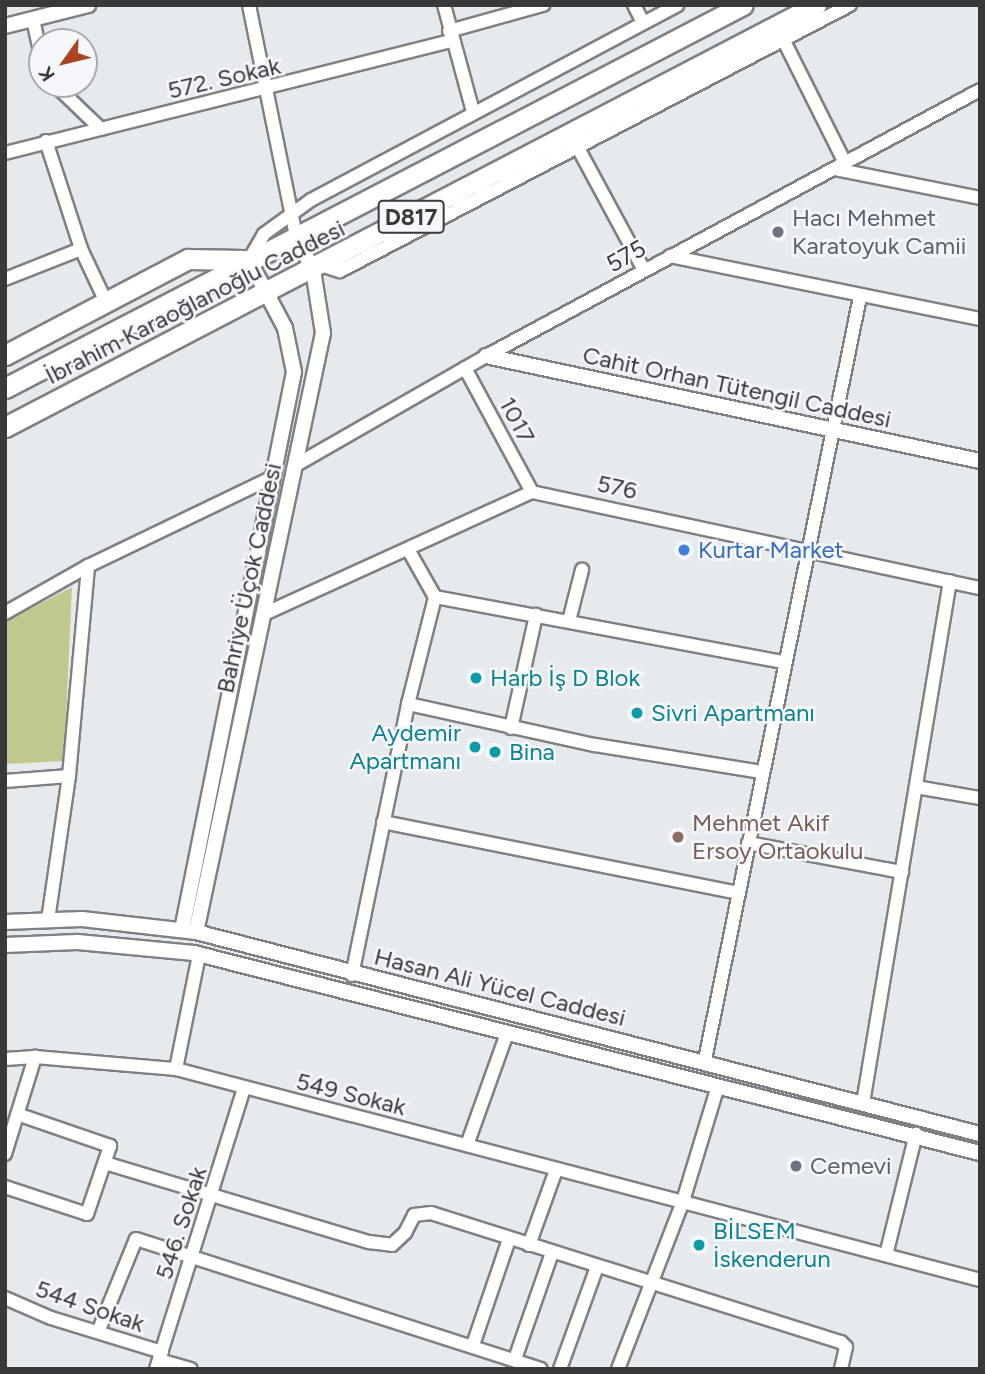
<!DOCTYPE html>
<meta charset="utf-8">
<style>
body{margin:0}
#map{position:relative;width:985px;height:1374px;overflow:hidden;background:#e7eaed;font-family:Figtree,sans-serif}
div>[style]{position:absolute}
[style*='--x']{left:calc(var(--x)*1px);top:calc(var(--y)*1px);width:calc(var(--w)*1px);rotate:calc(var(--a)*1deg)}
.green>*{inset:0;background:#c1c88e}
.roads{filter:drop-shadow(2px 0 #7e8184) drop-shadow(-2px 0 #7e8184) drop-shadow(0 2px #7e8184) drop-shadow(0 -2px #7e8184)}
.minor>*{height:12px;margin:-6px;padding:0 6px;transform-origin:6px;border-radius:6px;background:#fff}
.tertiary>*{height:14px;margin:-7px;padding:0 7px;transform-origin:7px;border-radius:7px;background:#fff}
.trunk>*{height:19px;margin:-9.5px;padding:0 9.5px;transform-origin:9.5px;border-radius:9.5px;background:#fff}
.dots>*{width:19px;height:19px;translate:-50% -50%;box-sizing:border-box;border:4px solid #f5f7fb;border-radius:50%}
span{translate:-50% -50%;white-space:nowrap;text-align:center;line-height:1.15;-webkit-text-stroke:5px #f5f7fb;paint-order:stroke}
.shield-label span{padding:2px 5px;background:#f5f7fb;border:2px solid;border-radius:5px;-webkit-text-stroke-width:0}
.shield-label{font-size:23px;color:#38393b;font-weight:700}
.street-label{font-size:24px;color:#38393b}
.worship-label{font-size:24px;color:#5b616d}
.left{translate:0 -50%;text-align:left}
.shop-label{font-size:24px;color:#366cbe}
.culture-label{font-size:24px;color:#0d838f}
.right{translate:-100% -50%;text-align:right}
.education-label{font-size:24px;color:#785e54}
.frame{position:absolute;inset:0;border:7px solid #38393b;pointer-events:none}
.north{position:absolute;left:28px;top:28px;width:70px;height:70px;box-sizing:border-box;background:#f5f7fb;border:2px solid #a9abae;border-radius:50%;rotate:236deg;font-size:19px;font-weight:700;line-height:28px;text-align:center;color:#38393b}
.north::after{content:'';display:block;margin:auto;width:24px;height:32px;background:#ac4423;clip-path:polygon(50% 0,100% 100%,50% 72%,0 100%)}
</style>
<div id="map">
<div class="green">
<div style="clip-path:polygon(72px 587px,64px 761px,5px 764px,5px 622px)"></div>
</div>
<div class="roads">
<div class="minor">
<div style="--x:249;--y:5;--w:235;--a:78.5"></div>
<div style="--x:444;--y:5;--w:111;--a:74.8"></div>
<div style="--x:634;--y:5;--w:20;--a:63"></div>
<div style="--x:33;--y:19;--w:43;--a:77.9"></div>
<div style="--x:449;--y:31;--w:98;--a:-15.5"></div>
<div style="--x:784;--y:41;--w:136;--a:63.4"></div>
<div style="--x:54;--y:84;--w:65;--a:43.8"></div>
<div style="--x:46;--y:141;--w:114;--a:72"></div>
<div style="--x:81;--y:249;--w:59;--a:64.7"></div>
<div style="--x:578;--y:148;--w:139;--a:61.6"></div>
<div style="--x:5;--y:153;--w:460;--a:-14.1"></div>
<div style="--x:835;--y:169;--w:148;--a:11.3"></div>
<div style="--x:670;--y:256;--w:316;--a:11.5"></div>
<div style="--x:249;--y:260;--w:30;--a:-60"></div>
<div style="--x:264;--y:234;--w:58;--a:-35.9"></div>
<div style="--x:311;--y:200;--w:415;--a:-28"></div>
<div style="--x:321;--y:265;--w:20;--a:18"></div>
<div style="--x:340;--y:271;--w:575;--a:-27.55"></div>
<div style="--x:5;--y:279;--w:82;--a:-21.5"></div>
<div style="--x:465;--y:368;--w:141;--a:61.6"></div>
<div style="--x:296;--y:465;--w:219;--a:-29.8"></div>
<div style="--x:486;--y:356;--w:561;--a:-28.3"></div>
<div style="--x:435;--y:597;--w:354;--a:10.6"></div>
<div style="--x:5;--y:613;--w:95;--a:-29.5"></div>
<div style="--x:88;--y:566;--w:203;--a:-25.7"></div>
<div style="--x:264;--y:614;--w:294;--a:-24.5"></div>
<div style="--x:532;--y:492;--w:458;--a:12.1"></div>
<div style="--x:569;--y:621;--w:53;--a:-75.7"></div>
<div style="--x:408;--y:704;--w:191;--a:12.4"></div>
<div style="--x:595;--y:745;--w:169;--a:9.2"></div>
<div style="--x:511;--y:728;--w:116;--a:-77.5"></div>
<div style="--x:5;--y:781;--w:64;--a:-4.5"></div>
<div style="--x:916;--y:787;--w:65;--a:9.8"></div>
<div style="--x:383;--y:822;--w:362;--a:11.3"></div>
<div style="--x:748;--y:843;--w:157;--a:10.7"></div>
<div style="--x:48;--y:920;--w:146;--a:-81.7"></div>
<div style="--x:69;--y:776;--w:211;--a:-84.8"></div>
<div style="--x:352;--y:975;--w:277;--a:-78.3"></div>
<div style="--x:408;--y:704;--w:110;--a:-75.8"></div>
<div style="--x:435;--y:597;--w:53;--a:-119.5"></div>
<div style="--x:5;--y:1059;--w:30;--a:-4"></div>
<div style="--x:35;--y:1057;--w:142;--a:4.9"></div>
<div style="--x:176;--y:1069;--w:831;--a:14.7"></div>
<div style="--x:705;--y:1060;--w:779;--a:-78.52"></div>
<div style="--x:176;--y:1069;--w:116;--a:-78.6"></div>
<div style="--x:863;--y:1103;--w:529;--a:-80.54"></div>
<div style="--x:467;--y:1145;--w:119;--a:-70.3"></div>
<div style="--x:5;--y:1154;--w:102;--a:-72.8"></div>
<div style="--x:105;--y:1163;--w:276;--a:16.7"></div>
<div style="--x:369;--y:1242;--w:23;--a:7"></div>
<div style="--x:392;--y:1245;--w:18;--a:-43"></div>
<div style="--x:405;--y:1233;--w:20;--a:-63"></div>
<div style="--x:414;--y:1215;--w:17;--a:-7"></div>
<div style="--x:431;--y:1213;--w:430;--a:17.5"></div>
<div style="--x:841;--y:1342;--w:7;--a:45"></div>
<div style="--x:846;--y:1347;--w:23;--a:103"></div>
<div style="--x:5;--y:1187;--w:86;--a:18.2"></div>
<div style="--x:87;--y:1214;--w:72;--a:-71.3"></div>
<div style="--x:110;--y:1146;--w:98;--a:-161"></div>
<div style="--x:529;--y:1245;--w:80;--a:-70.2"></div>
<div style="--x:886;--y:1255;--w:125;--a:-76.1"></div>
<div style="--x:5;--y:1298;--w:50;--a:23.5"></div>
<div style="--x:51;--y:1318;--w:116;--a:17"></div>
<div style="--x:98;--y:1332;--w:100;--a:-67.8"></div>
<div style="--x:136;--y:1239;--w:425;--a:17.8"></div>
<div style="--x:473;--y:1345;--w:112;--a:-71.2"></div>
<div style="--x:515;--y:1359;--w:112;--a:-70.8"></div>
<div style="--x:159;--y:1360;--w:33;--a:16"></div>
<div style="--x:156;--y:1369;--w:294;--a:-72.6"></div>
<div style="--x:560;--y:1369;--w:109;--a:-70.1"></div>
<div style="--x:618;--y:1369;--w:180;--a:-68.8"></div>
<div style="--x:683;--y:1201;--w:120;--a:-73.1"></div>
</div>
<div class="tertiary">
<div style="--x:5;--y:26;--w:86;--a:-14.2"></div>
<div style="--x:486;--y:356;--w:505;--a:12"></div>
<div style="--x:5;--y:922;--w:77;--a:-2.2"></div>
<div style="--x:82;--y:919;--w:115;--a:6.5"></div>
<div style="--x:196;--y:932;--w:810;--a:14.45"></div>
<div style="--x:182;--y:930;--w:569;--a:-78.65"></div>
<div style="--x:294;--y:372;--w:45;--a:-101.6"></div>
<div style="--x:285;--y:328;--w:77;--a:-117.9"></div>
<div style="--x:196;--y:932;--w:612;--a:-78.03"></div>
<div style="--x:323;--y:333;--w:64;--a:-99"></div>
<div style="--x:313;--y:270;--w:39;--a:-116"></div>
<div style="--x:5;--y:945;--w:72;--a:-2.4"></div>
<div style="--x:77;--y:942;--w:118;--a:5.4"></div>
<div style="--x:194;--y:953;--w:811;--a:14.28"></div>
</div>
<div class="trunk">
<div style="--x:5;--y:355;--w:207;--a:-27.7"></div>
<div style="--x:188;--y:259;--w:56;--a:1"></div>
<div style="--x:5;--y:388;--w:831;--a:-27.43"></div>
<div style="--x:5;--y:427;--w:914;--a:-27.49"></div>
</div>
</div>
<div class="dots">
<div style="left:778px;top:232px;background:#6b7280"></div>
<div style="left:684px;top:550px;background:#3f7fe0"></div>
<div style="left:476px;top:678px;background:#0f9aa8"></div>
<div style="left:637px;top:713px;background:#0f9aa8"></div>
<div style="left:475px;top:747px;background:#0f9aa8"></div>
<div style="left:495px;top:752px;background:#0f9aa8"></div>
<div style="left:678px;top:837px;background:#8d6e63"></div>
<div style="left:796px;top:1166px;background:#6b7280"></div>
<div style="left:699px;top:1245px;background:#0f9aa8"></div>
</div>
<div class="shield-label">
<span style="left:411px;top:217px">D817</span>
</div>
<div class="street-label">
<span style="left:224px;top:78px;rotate:-13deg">572. Sokak</span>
<span style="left:626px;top:256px;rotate:-29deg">575</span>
<span style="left:195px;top:302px;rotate:-27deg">İbrahim Karaoğlanoğlu Caddesi</span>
<span style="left:737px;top:387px;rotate:12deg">Cahit Orhan Tütengil Caddesi</span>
<span style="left:517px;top:420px;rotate:62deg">1017</span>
<span style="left:617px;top:487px;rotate:12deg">576</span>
<span style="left:249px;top:578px;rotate:-78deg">Bahriye Üçok Caddesi</span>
<span style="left:500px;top:987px;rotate:14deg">Hasan Ali Yücel Caddesi</span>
<span style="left:351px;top:1094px;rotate:14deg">549 Sokak</span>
<span style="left:181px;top:1223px;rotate:-72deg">546. Sokak</span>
<span style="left:90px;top:1306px;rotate:19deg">544 Sokak</span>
</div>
<div class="worship-label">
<span class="left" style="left:792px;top:232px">Hacı Mehmet<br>Karatoyuk Camii</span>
<span class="left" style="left:810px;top:1166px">Cemevi</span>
</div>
<div class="shop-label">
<span class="left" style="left:698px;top:550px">Kurtar Market</span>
</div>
<div class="culture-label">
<span class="left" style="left:490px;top:678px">Harb İş D Blok</span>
<span class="left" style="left:651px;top:713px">Sivri Apartmanı</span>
<span class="right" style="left:461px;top:747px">Aydemir<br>Apartmanı</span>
<span class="left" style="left:509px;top:752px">Bina</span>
<span class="left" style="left:713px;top:1245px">BİLSEM<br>İskenderun</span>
</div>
<div class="education-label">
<span class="left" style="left:692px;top:837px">Mehmet Akif<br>Ersoy Ortaokulu</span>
</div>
<div class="frame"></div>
<div class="north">K</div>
</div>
